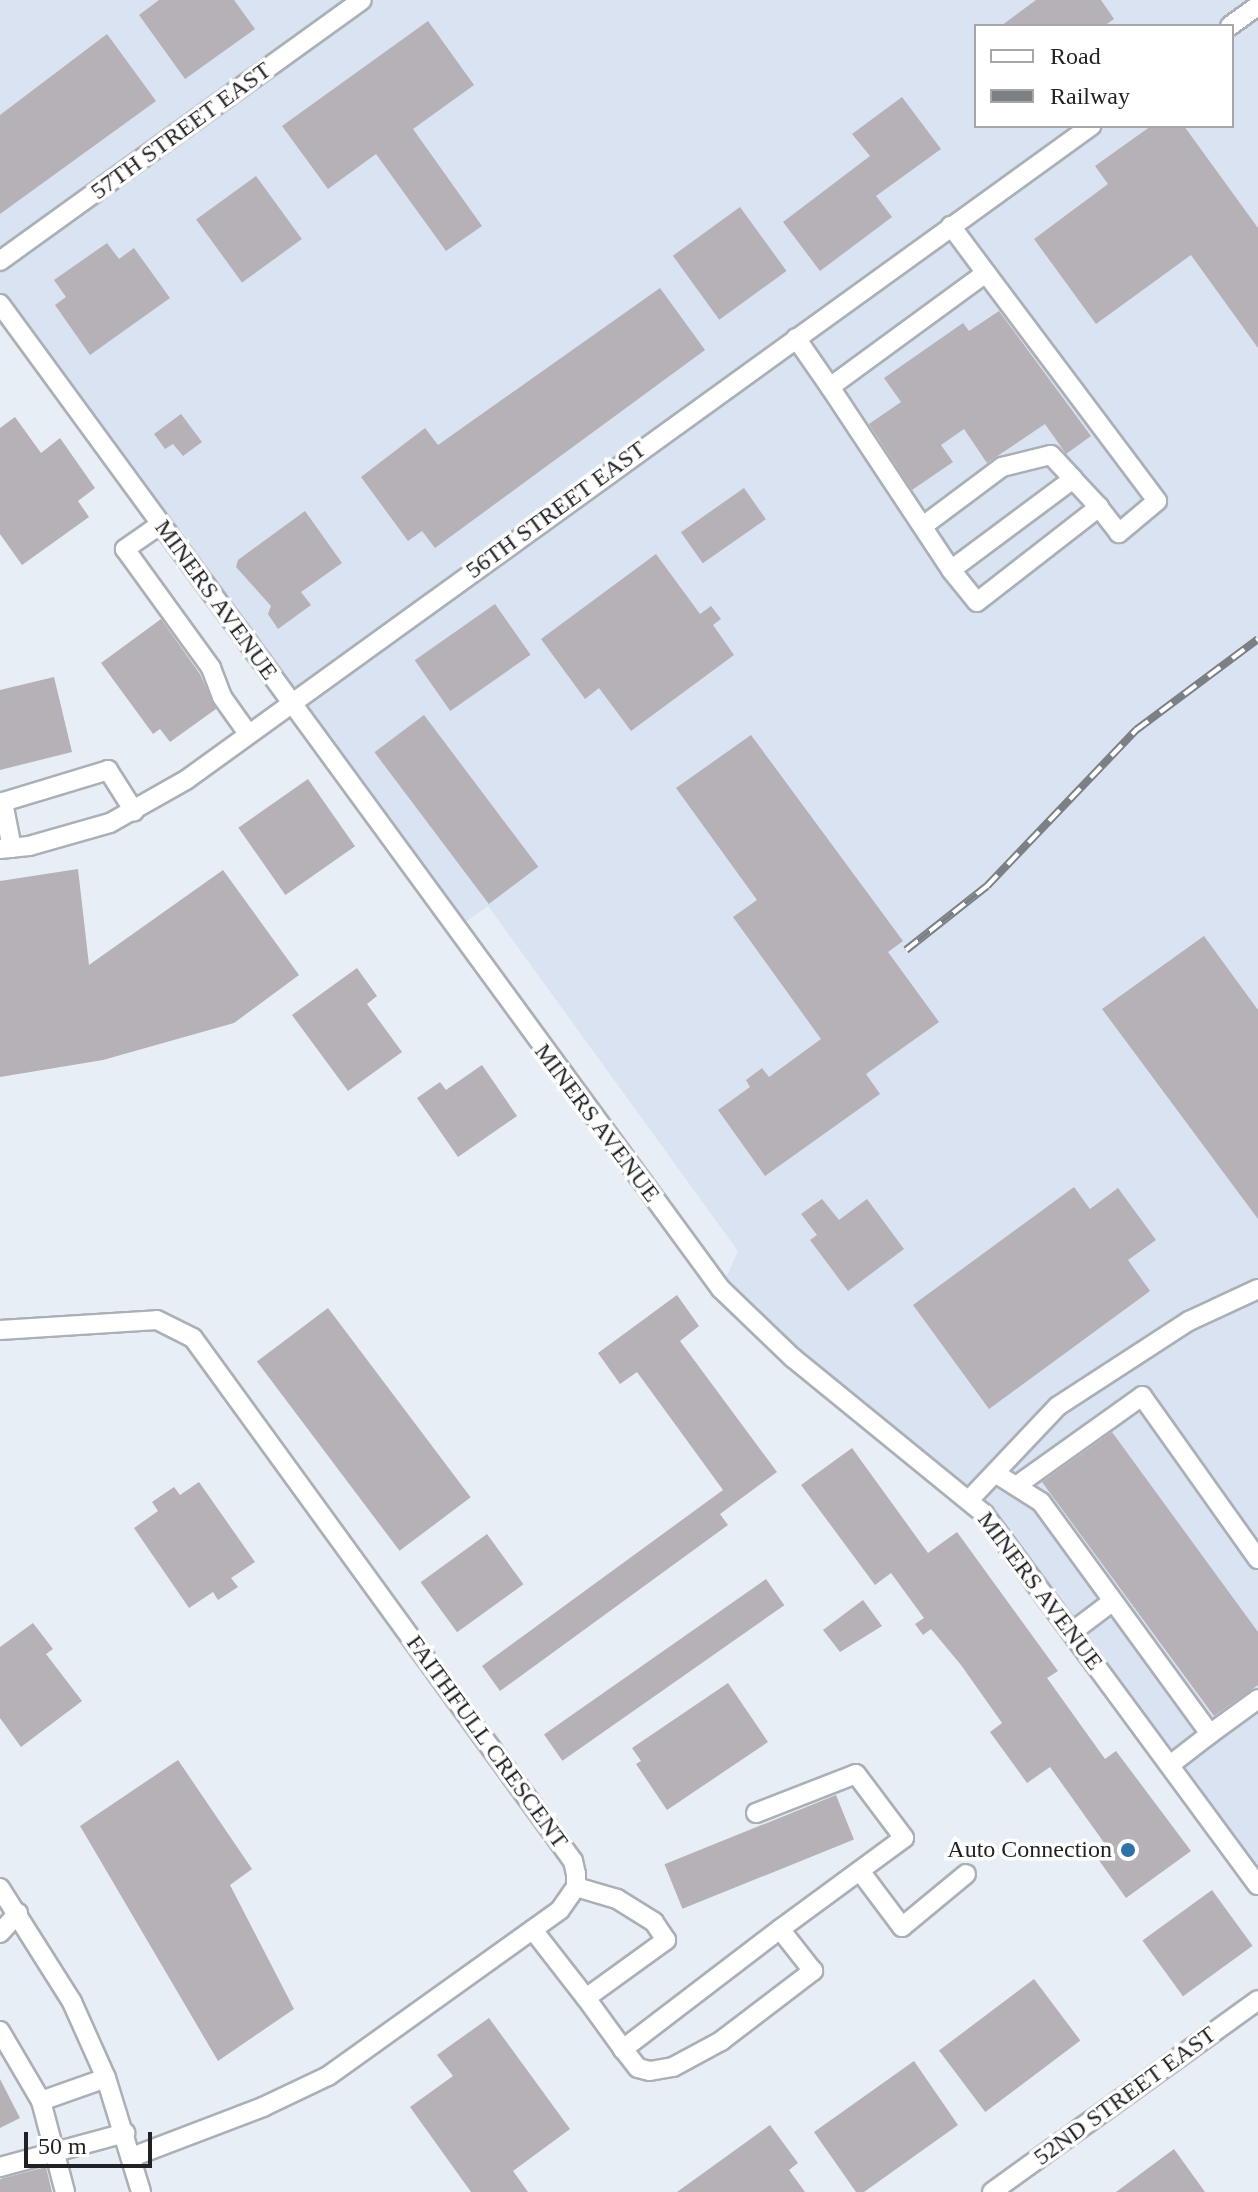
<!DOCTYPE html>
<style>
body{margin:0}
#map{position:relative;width:1258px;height:2192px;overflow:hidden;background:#e8eef5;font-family:Georgia,serif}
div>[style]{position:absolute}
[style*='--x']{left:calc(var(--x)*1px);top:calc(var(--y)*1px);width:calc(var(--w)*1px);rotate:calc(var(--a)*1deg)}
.built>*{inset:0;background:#dae3f1}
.building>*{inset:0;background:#b6b0b7;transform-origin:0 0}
.roads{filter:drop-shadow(2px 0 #abb0b7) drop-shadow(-2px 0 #abb0b7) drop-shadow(0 2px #abb0b7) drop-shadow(0 -2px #abb0b7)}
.minor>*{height:18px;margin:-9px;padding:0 9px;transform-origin:9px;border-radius:9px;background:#fff}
.rail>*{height:8px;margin-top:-4px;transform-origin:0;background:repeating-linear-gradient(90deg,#fff 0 15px,#7c8085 0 30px);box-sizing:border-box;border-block:2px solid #7c8085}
.dots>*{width:22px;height:22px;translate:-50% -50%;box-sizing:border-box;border:4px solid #fff;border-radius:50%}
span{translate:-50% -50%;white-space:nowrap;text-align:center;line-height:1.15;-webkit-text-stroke:7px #fff;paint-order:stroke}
.street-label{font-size:24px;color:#1f2124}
.poi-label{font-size:24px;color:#1f2124}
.right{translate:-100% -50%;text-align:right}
.legend{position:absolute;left:974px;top:24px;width:260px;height:104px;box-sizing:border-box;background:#fff;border:2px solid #a5a6a7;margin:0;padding:10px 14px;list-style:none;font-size:24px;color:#1f2124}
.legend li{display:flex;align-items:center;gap:16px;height:40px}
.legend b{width:40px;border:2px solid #a5a6a7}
.scale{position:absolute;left:24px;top:2132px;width:128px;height:36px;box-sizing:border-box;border:4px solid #1f2124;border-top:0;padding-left:10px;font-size:24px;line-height:28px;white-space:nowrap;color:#1f2124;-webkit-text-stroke:6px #fff;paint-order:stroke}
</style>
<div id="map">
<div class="built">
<div style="clip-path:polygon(evenodd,0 0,1258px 0,1258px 1885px,984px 1514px,721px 1289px,738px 1251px,488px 906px,454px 930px,0 304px,0 0,976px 26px,1232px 26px,1232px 126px,976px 126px,976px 26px)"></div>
</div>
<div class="building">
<div style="clip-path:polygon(159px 0,234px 0,255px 29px,185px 79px,139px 15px)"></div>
<div style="clip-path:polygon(1036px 0,1101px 0,1114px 19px,1104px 26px,1001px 26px)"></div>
<div style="clip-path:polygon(428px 21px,474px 85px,413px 129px,482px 226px,446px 251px,376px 154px,328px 189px,282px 126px)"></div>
<div style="clip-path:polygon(107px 34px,156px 101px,0 214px,0 115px)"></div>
<div style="clip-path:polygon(902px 97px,941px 149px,876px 196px,892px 217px,820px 271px,783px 222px,870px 156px,852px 134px)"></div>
<div style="clip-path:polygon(1151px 126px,1184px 126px,1258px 228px,1258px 348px,1191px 255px,1096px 324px,1034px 239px,1108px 184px,1095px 166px)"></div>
<div style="left:256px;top:176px;width:78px;height:74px;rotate:54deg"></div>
<div style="left:740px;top:207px;width:79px;height:83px;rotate:54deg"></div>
<div style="clip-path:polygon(107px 243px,119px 259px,134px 248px,170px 298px,90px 355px,55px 305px,66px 297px,54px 280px)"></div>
<div style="clip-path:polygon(660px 288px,705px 350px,435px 548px,422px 531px,408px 541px,361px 477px,425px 428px,438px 445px)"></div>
<div style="clip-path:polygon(999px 311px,1091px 436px,1066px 454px,1045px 424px,987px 463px,964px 429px,941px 445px,953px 462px,912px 490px,869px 424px,901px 402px,884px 378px,963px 323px,969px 331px)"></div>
<div style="clip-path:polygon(181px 414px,202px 442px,183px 456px,173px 444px,165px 449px,154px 434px)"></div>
<div style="clip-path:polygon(15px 417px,41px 453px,60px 438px,95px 488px,78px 501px,89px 517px,22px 565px,0 534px,0 428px)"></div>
<div style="left:744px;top:488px;width:38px;height:77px;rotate:55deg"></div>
<div style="clip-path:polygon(305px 511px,342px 563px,301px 592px,311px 605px,278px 629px,268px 614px,271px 606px,236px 567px,238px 560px)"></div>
<div style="clip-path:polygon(656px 554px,700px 614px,711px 606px,721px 619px,713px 625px,734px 655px,631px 731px,599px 688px,585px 699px,541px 639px)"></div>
<div style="left:495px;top:604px;width:62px;height:98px;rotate:55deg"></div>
<div style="clip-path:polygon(161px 619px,200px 674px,216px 709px,170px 742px,160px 729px,153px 734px,101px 663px)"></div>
<div style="clip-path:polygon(54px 677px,72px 752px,0 770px,0 690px)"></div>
<div style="left:424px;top:715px;width:190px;height:62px;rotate:53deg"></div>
<div style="clip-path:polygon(751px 735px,903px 941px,888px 952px,939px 1022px,866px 1074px,880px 1094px,765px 1176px,718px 1110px,750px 1087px,746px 1080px,762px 1068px,769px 1077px,821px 1039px,733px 917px,757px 900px,676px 788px)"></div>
<div style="left:308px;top:779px;width:82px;height:85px;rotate:55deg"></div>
<div style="clip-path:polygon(78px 869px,89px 965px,223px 870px,299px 975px,234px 1023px,103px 1060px,0 1077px,0 881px)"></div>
<div style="clip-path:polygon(1204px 936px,1258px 1010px,1258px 1219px,1102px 1009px)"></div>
<div style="clip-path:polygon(357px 968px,377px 996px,367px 1004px,402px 1052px,348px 1091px,292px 1015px)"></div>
<div style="clip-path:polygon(482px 1065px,517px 1116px,458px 1157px,417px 1098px,440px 1082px,446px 1090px)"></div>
<div style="clip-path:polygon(1074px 1187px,1090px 1209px,1118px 1188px,1156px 1240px,1128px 1260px,1150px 1291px,989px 1409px,913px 1305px)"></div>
<div style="clip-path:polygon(822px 1199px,839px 1220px,867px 1199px,904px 1249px,848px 1291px,810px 1240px,817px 1235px,801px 1214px)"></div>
<div style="clip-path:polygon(677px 1295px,699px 1326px,680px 1341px,777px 1472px,720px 1514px,728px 1525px,500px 1691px,482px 1666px,723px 1490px,637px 1372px,620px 1384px,598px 1353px)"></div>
<div style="left:328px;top:1308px;width:237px;height:89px;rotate:53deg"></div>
<div style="clip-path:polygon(1112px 1432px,1258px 1632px,1258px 1685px,1214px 1716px,1042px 1482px)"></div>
<div style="clip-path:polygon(852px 1448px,928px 1553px,957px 1532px,1058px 1671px,1047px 1678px,1105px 1759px,1116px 1751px,1191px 1851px,1126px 1898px,1098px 1859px,1110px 1851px,1050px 1767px,1027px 1783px,990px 1732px,1002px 1723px,961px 1665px,931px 1629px,923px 1635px,915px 1624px,924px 1618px,891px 1573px,875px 1585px,801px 1485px)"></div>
<div style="clip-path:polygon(199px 1482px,255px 1562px,231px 1578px,238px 1587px,218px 1600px,213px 1592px,189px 1608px,134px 1528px,158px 1511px,152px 1502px,174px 1487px,180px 1495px)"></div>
<div style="left:487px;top:1534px;width:62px;height:82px;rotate:54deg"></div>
<div style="left:766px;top:1579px;width:32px;height:271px;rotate:55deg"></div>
<div style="clip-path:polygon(863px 1600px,882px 1626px,840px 1652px,823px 1630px)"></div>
<div style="clip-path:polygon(33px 1623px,53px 1649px,46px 1654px,82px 1701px,21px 1747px,0 1718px,0 1647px)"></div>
<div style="clip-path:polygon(728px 1683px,768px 1742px,667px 1810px,636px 1764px,641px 1761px,632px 1748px)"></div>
<div style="clip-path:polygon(178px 1760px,252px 1869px,230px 1885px,294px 2009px,218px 2061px,80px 1826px)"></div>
<div style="left:836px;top:1795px;width:48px;height:185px;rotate:68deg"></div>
<div style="left:1212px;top:1890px;width:69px;height:86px;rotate:54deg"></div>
<div style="left:1034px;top:1979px;width:77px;height:119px;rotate:53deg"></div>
<div style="clip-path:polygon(489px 2018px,570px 2129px,513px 2171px,528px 2192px,471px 2192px,410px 2107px,453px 2076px,437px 2055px)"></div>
<div style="clip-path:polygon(914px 2061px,958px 2125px,864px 2192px,856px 2192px,814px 2132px)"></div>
<div style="clip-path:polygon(0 2079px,20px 2118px,0 2128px)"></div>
<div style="clip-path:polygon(770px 2125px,798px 2163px,789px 2170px,805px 2192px,677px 2192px)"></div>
<div style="clip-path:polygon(1174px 2149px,1205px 2192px,1116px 2192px)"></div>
<div style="clip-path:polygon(46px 2167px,52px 2192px,0 2192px,0 2179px)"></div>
</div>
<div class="roads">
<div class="minor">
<div style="--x:1230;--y:26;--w:34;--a:-36"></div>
<div style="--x:0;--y:261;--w:446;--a:-35.8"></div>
<div style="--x:986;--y:273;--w:285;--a:53.1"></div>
<div style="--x:1157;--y:501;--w:50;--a:139.9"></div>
<div style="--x:1119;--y:533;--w:33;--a:-128"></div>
<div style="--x:1099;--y:507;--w:38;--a:-133"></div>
<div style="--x:1073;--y:479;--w:152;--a:143.3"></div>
<div style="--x:951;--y:570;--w:41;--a:50.9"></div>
<div style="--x:977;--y:602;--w:155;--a:-37.9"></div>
<div style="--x:0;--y:304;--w:1221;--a:53.8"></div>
<div style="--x:721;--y:1289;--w:100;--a:43.8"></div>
<div style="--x:793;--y:1358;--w:247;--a:39.2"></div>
<div style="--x:984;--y:1514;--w:461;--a:53.6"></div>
<div style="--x:796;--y:338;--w:60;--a:55.2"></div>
<div style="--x:830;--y:387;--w:193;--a:-36.2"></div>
<div style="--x:986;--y:273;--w:59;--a:-126.7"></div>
<div style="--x:830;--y:387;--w:219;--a:56.5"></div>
<div style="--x:161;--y:524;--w:44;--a:145.2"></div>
<div style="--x:125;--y:549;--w:147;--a:54.1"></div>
<div style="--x:211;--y:668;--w:31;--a:69"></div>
<div style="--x:222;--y:697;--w:43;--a:54.5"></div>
<div style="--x:923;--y:526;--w:99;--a:-36.8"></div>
<div style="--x:1002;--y:467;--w:50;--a:-13.8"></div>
<div style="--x:1051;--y:455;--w:33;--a:47"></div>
<div style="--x:12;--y:848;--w:47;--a:-101.1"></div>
<div style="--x:3;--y:802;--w:110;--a:-16.9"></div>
<div style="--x:108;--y:770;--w:49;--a:57.6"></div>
<div style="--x:0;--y:849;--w:29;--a:-6"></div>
<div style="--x:29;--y:846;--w:84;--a:-15.9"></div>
<div style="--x:110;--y:823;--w:87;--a:-29.5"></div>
<div style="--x:186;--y:780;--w:1117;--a:-35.85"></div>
<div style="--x:0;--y:1330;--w:157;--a:-3.6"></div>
<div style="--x:157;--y:1320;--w:40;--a:26.6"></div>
<div style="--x:193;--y:1338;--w:646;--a:54"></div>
<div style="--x:573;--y:1861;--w:13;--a:77"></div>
<div style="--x:576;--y:1874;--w:13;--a:90"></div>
<div style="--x:576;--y:1887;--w:28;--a:125"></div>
<div style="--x:560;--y:1910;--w:285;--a:144.4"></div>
<div style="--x:328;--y:2076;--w:72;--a:154.5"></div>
<div style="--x:263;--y:2107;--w:140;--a:159.1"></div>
<div style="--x:995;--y:1473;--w:54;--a:32.2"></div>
<div style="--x:1041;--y:1502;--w:287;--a:53.9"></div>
<div style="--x:1210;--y:1734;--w:51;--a:142.2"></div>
<div style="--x:1016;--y:1486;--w:155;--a:-35.5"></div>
<div style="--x:1142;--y:1396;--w:200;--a:54.6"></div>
<div style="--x:969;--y:1500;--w:129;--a:-46.6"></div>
<div style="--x:1058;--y:1406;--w:156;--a:-33"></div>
<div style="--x:1189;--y:1321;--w:76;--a:-24.9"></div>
<div style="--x:1072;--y:1632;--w:51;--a:-37.1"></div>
<div style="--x:1210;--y:1734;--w:59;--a:-36.1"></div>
<div style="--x:756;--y:1813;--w:107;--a:-21.3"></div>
<div style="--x:856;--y:1774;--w:80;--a:53.1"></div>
<div style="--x:904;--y:1838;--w:154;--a:143.7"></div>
<div style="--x:860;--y:1871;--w:70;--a:53.1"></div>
<div style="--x:902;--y:1927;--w:83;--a:-39.6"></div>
<div style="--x:0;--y:1888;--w:135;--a:57.7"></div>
<div style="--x:72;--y:2002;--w:83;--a:65.9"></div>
<div style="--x:106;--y:2078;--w:119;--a:72.9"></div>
<div style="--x:533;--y:1930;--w:86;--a:52.1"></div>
<div style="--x:586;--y:1998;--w:99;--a:-35.9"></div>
<div style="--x:666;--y:1940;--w:22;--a:-124"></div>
<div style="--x:654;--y:1922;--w:44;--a:-148.1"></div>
<div style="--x:617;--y:1899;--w:43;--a:-163.7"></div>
<div style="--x:0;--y:1933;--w:27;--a:-48"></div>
<div style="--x:586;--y:1998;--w:63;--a:54"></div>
<div style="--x:623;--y:2049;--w:24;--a:52"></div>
<div style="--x:638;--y:2068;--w:12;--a:14"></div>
<div style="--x:650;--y:2071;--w:23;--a:-10"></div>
<div style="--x:673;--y:2067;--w:55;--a:-28.4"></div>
<div style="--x:721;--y:2041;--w:116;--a:-37.3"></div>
<div style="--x:813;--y:1971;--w:53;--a:-128.2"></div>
<div style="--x:780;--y:1929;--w:198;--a:142.6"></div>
<div style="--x:0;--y:2031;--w:81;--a:59.6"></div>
<div style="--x:41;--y:2101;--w:69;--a:-19.5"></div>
<div style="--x:41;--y:2101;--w:94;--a:75.2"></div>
<div style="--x:0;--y:2167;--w:130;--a:-15.2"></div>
<div style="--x:992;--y:2192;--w:328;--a:-35.8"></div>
</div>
</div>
<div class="rail">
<div style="--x:906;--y:950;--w:103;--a:-38.3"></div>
<div style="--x:987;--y:886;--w:216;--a:-46.3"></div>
<div style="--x:1136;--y:730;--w:152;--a:-36.7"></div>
</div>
<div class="dots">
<div style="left:1128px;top:1850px;background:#2e72a7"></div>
</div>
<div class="street-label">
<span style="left:181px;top:131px;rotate:-36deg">57TH STREET EAST</span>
<span style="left:556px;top:510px;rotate:-36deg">56TH STREET EAST</span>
<span style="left:216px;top:600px;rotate:54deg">MINERS AVENUE</span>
<span style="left:597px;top:1123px;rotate:53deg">MINERS AVENUE</span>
<span style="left:1040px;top:1591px;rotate:53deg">MINERS AVENUE</span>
<span style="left:487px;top:1742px;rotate:54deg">FAITHFULL CRESCENT</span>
<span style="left:1125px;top:2096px;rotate:-36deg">52ND STREET EAST</span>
</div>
<div class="poi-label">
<span class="right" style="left:1112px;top:1850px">Auto Connection</span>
</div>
<ul class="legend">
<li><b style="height:10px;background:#fff"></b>Road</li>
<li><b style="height:10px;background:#7c8085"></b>Railway</li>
</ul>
<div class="scale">50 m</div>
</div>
